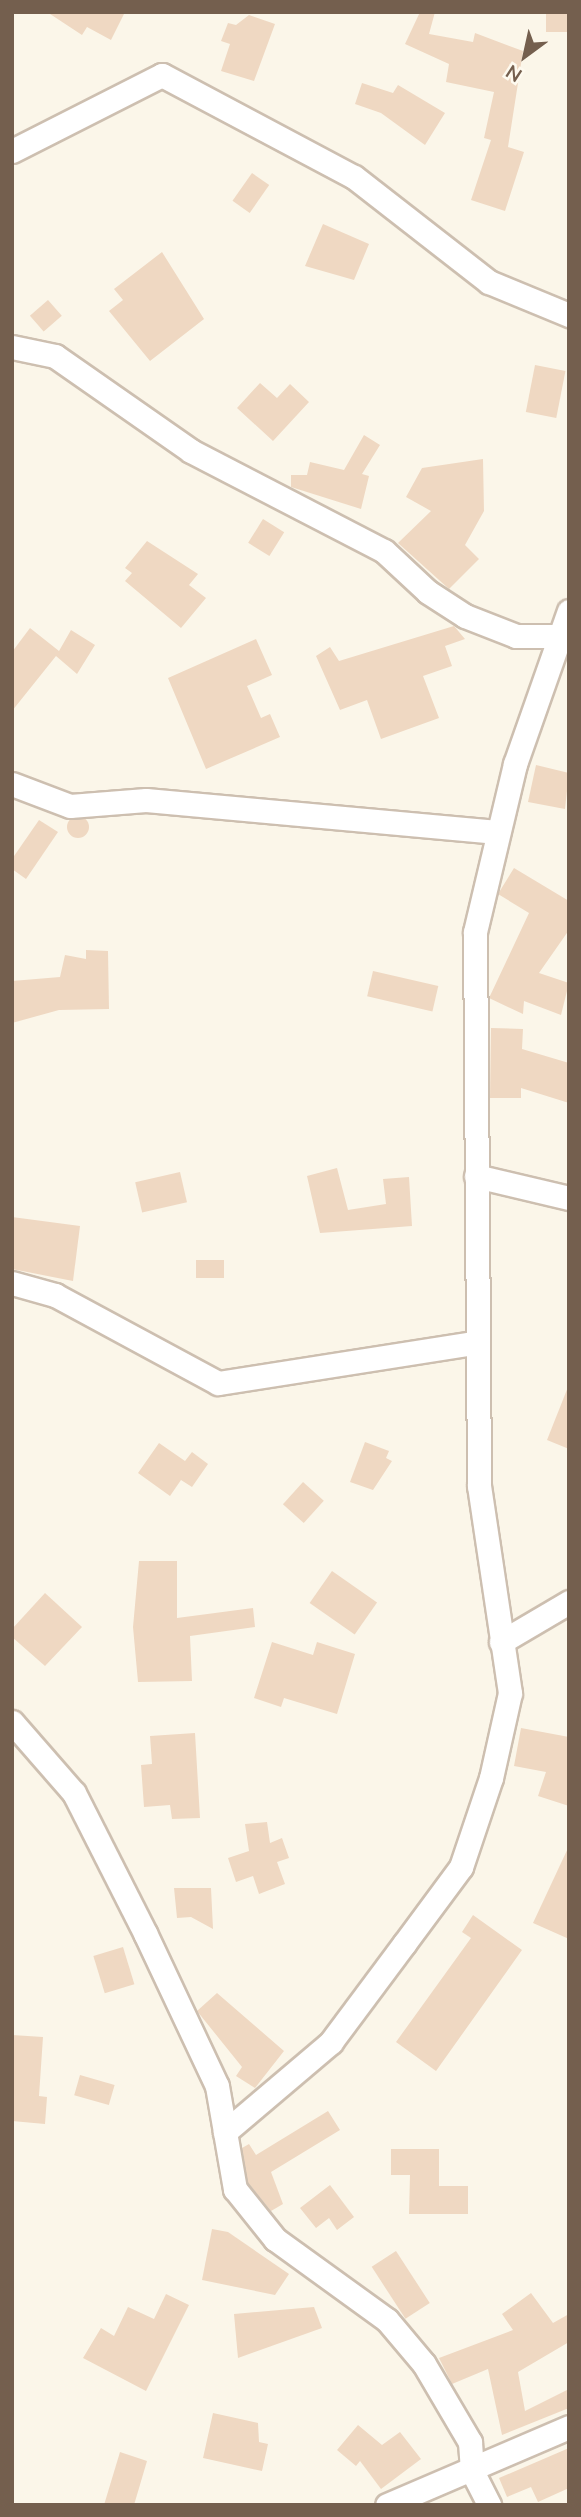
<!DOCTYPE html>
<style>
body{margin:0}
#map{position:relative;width:581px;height:2517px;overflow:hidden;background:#fbf6e9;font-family:Mulish,sans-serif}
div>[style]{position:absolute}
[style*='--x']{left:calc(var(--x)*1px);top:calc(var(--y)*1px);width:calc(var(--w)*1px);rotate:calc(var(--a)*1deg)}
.building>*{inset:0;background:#efd8c2;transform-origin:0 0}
.round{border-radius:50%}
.roads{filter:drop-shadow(2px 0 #cdbfb0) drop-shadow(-2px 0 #cdbfb0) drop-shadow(0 2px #cdbfb0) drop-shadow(0 -2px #cdbfb0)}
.minor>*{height:23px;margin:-11.5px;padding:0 11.5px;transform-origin:11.5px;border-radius:11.5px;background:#fff}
span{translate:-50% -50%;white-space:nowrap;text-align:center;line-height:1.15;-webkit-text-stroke:5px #fefaef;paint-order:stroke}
.frame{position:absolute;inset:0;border:14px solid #745f4e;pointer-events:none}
.north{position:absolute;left:490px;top:21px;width:70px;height:70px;-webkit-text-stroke:5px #fefaef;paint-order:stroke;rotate:213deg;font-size:19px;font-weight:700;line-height:28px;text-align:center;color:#745f4e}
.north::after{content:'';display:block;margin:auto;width:24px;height:32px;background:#745f4e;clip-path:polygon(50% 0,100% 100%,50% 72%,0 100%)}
</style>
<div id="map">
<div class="building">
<div style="clip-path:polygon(47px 12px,125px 12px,111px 40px,87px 27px,82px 35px)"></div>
<div style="clip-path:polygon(420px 12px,435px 12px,429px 34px,473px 42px,475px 33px,523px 51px,508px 147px,524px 152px,505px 211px,471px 200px,491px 140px,484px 138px,494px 92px,446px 82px,449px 64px,405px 44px)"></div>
<div style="left:546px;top:12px;width:23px;height:20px"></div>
<div style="clip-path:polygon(249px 15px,275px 24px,254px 81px,221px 71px,230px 44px,221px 41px,228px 23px,236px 25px)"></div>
<div style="clip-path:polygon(362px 83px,393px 93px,398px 85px,445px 113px,425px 145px,381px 113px,355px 104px)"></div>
<div style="left:252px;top:173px;width:21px;height:34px;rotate:35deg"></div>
<div style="clip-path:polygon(323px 224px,369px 244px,354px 280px,305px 266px)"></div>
<div style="clip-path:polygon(162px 252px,204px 319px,150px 361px,109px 311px,123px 300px,114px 289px)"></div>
<div style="left:48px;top:300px;width:21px;height:24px;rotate:49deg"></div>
<div style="left:535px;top:365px;width:31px;height:48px;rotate:11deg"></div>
<div style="clip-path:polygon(260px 383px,277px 398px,290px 384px,309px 402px,273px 441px,237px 408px)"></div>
<div style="clip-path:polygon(364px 435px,380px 445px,362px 474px,369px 476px,361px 509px,291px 487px,291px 475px,307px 475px,310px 462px,344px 470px)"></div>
<div style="clip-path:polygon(483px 459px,484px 511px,465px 545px,479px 559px,449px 589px,398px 543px,431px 511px,406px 497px,422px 468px)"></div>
<div style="left:263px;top:519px;width:25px;height:28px;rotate:32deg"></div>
<div style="clip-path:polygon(147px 541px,198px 574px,189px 585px,206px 598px,181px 628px,125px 581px,132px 573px,125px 568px)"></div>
<div style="clip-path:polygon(454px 626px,465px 639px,445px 646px,452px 666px,423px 676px,439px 718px,381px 739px,367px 700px,340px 710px,316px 656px,330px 647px,339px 661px)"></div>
<div style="clip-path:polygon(30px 628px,59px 651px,71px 630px,95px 645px,77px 674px,56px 656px,12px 711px,12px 652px)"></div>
<div style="clip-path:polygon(256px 639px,272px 675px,247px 686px,261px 718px,270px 714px,280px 737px,206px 769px,168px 678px)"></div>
<div style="clip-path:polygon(536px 765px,569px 773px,565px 809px,528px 802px)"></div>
<div class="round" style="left:67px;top:816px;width:22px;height:22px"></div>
<div style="clip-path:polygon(39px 820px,58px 832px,26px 879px,12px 869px,12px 859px)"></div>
<div style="clip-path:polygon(514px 868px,569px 901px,569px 930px,539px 973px,569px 983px,561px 1015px,524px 1001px,523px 1014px,489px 998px,529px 913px,498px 894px)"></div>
<div style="clip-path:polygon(86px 950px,108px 951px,109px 1009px,59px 1010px,12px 1023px,12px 981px,60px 977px,65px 955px,86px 959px)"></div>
<div style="left:373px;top:971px;width:67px;height:26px;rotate:13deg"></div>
<div style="clip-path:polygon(491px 1028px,523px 1029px,522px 1049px,569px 1063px,569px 1103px,521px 1088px,521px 1098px,490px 1098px)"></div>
<div style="clip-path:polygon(337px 1168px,348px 1210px,386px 1204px,383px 1179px,409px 1177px,412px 1226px,320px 1233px,307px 1176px)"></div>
<div style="left:180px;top:1172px;width:31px;height:46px;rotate:77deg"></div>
<div style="clip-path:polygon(12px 1217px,80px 1226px,73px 1281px,12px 1269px)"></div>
<div style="left:196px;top:1260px;width:28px;height:18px"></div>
<div style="clip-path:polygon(568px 1387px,569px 1387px,569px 1449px,547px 1440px)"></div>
<div style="clip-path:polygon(365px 1442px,389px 1451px,386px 1458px,392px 1461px,373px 1490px,350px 1482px)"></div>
<div style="clip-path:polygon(159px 1443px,185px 1461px,192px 1452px,208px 1464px,192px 1487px,181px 1480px,170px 1496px,138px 1473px)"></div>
<div style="left:303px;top:1482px;width:28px;height:30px;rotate:42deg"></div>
<div style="clip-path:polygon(139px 1561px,177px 1561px,177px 1618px,253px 1608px,255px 1627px,190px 1636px,192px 1681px,138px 1682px,133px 1627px)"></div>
<div style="left:332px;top:1571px;width:55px;height:39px;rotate:35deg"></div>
<div style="clip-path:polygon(45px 1593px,82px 1627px,45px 1666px,12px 1637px,12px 1629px)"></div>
<div style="clip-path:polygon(272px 1642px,313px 1655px,317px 1642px,355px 1654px,337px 1714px,284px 1698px,281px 1707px,254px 1698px)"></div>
<div style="clip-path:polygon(521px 1728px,569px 1737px,569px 1806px,538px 1796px,546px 1772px,514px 1766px)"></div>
<div style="clip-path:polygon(195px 1733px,200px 1818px,172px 1819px,170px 1805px,144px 1807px,141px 1765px,152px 1764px,150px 1736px)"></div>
<div style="clip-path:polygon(267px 1822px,270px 1843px,282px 1838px,289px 1858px,277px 1862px,285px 1884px,259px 1894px,253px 1876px,236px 1882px,228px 1858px,249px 1851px,245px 1824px)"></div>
<div style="clip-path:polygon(569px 1846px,569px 1939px,533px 1923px)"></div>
<div style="clip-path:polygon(174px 1888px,211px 1888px,213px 1929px,191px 1917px,177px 1918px)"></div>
<div style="clip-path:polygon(473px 1915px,522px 1950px,436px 2071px,396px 2042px,471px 1938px,462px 1932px)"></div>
<div style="left:123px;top:1947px;width:39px;height:31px;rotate:73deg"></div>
<div style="clip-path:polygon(217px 1993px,284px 2051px,255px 2088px,236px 2076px,242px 2067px,197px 2011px)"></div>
<div style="clip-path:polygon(12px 2035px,43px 2037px,39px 2096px,47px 2097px,45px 2124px,12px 2121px)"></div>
<div style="left:80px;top:2075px;width:36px;height:21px;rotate:16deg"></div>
<div style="clip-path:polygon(328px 2111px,340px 2130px,271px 2172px,283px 2204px,271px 2211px,248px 2183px,242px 2148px,249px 2144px,256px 2155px)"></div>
<div style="clip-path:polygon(391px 2149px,439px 2149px,439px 2186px,468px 2186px,468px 2214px,409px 2214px,410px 2175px,391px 2175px)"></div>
<div style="clip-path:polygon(330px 2185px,354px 2217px,337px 2230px,329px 2218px,316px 2228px,300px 2208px)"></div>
<div style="clip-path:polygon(212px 2229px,228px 2232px,289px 2274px,275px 2295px,202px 2280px)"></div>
<div style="left:396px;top:2251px;width:62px;height:29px;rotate:57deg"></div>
<div style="clip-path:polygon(531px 2293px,553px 2323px,569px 2314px,569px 2342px,518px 2372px,525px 2411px,569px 2389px,569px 2408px,502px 2435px,488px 2369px,452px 2384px,439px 2358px,513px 2330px,502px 2314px)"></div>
<div style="clip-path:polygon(166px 2294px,189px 2305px,146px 2391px,83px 2358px,101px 2328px,114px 2336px,128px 2307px,154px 2319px)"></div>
<div style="clip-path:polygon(314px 2307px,322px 2328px,238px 2358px,234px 2314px)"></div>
<div style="clip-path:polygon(213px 2413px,258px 2423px,259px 2442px,268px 2444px,262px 2471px,203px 2458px)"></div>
<div style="clip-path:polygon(358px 2425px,382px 2445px,400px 2432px,421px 2459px,381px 2489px,360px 2461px,356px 2466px,337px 2450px)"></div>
<div style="clip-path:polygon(569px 2448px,569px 2488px,538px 2502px,531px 2487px,507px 2497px,499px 2478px)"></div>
<div style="clip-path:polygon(120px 2452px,147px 2461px,134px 2505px,104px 2505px)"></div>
</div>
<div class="roads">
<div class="minor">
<div style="--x:12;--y:151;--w:168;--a:-26.9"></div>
<div style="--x:162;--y:75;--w:217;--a:28"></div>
<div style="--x:354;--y:177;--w:171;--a:37.9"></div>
<div style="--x:489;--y:282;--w:87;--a:22.4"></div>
<div style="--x:12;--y:347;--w:44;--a:11.8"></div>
<div style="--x:55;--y:356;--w:166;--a:34.9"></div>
<div style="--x:191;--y:451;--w:217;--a:27.4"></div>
<div style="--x:384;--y:551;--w:60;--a:43"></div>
<div style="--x:428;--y:592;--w:44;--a:33"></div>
<div style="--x:465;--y:616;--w:55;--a:21.4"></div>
<div style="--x:516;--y:636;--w:45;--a:0"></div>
<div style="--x:12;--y:784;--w:62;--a:20.8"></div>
<div style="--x:70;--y:806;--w:76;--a:-4.5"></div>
<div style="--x:146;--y:800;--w:350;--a:5.2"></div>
<div style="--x:476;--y:1176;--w:96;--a:13.3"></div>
<div style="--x:12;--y:1283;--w:45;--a:15.6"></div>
<div style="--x:55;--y:1295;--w:185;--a:28.4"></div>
<div style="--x:218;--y:1383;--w:259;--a:-8.9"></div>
<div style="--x:501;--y:1642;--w:79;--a:-30.5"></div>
<div style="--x:12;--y:1722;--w:94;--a:48.9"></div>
<div style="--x:74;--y:1793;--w:157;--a:63.1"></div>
<div style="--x:145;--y:1933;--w:169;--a:64.8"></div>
<div style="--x:217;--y:2086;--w:105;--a:80.1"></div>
<div style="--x:235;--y:2189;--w:64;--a:51.3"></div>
<div style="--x:275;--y:2239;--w:138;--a:35.9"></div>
<div style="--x:387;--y:2320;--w:57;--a:49.9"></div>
<div style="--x:424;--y:2364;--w:91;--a:59.5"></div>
<div style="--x:470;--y:2442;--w:29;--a:86"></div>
<div style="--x:472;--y:2471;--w:38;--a:63"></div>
<div style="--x:225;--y:2132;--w:139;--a:-40.3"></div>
<div style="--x:331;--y:2042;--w:122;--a:-53.3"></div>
<div style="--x:404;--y:1944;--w:96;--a:-53.5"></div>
<div style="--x:461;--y:1867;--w:94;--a:-71.4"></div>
<div style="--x:491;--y:1778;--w:87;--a:-77.4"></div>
<div style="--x:510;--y:1693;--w:209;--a:-98.5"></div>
<div style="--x:479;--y:1486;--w:554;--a:-90.41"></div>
<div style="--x:475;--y:932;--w:173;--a:-76.6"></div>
<div style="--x:515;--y:764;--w:162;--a:-70.6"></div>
<div style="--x:387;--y:2505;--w:198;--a:-23.2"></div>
</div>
</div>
<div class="frame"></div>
<div class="north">N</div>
</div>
